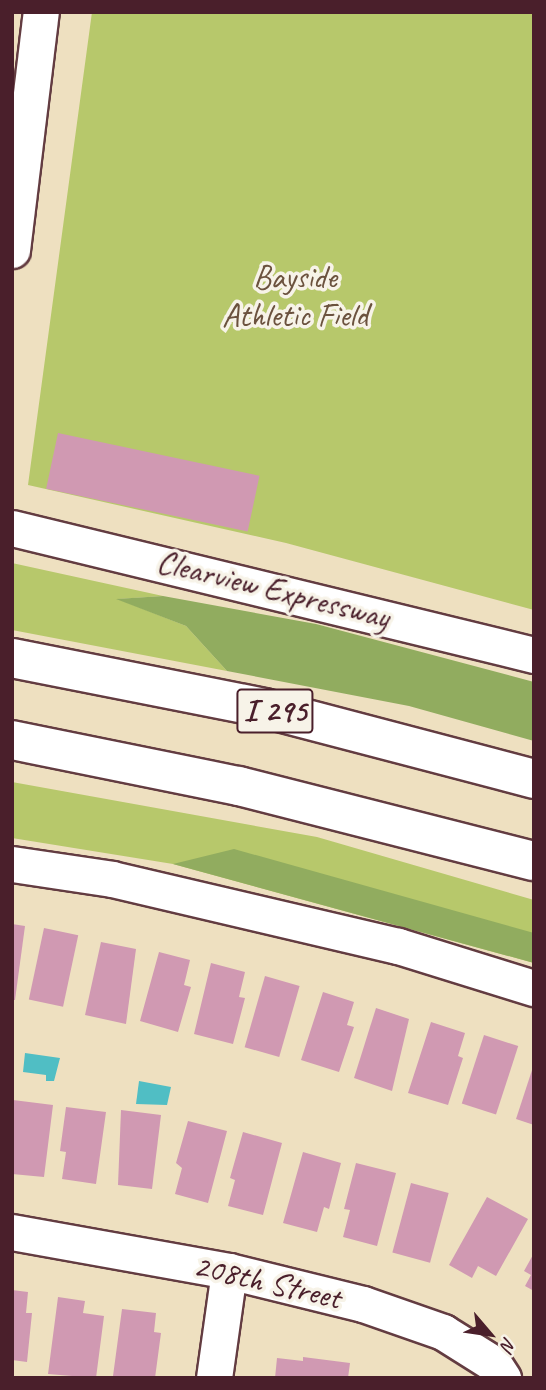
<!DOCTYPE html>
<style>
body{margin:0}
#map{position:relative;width:546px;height:1390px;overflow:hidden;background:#eee0c0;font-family:Caveat,sans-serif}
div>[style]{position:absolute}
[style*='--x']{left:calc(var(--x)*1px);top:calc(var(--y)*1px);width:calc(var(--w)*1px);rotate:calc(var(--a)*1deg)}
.green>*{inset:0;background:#b7c86b}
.forest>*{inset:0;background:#91ac5f}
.water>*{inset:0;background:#50bec4}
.building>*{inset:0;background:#d099b2;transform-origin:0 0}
.roads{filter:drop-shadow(2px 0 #633c41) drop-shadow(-2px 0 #633c41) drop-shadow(0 2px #633c41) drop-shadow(0 -2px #633c41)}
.minor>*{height:35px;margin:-17.5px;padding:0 17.5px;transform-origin:17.5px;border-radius:17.5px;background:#fff}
.highway>*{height:38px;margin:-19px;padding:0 19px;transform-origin:19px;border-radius:19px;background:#fff}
span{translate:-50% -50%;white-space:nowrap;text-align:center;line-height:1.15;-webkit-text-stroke:7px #f7f3e8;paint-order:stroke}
.shield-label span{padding:2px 5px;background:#f7f3e8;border:2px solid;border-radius:5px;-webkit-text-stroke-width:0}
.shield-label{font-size:32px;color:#4a1f2b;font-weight:700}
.park-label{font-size:33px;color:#6b523e}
.street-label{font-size:33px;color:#4a1f2b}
.frame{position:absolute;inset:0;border:14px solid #4a1f2b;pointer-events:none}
.north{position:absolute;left:455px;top:1299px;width:70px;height:70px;-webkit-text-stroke:5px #f7f3e8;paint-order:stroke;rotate:119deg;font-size:19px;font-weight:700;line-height:28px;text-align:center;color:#4a1f2b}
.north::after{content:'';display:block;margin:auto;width:24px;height:32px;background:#4a1f2b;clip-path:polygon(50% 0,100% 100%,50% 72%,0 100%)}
</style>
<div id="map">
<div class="green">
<div style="clip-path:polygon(92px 12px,534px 12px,534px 610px,286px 543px,28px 485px)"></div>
<div style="clip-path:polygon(12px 563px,163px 596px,118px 599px,186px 626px,227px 671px,12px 630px)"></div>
<div style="clip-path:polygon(12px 782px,317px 837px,534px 900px,534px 963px,173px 864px,12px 838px)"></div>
</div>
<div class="forest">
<div style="clip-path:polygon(163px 596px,316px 624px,534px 682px,534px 741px,409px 706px,227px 671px,186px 626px,116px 599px)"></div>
<div style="clip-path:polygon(234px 849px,534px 933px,534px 963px,173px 864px)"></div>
</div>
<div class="water">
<div style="clip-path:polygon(25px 1053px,60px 1058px,54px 1081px,46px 1081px,46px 1075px,23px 1072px)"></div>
<div style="clip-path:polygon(139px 1081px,171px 1087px,167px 1105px,136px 1104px)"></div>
</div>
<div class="building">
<div style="left:58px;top:433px;width:206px;height:57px;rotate:12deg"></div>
<div style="clip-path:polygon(12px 924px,25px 926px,15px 1000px,12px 1000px)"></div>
<div style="left:44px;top:928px;width:35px;height:73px;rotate:12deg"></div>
<div style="clip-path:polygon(101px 942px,136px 949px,126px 1024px,85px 1015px)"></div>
<div style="clip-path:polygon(159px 952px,190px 960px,184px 985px,191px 987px,178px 1032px,140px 1021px)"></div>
<div style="clip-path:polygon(211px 963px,245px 972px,239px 997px,245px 998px,233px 1044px,194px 1034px)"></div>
<div style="left:265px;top:976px;width:36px;height:74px;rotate:16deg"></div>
<div style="clip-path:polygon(323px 992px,354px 1002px,347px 1025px,354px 1027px,339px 1072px,301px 1060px)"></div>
<div style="clip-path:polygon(376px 1008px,409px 1019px,392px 1091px,354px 1078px)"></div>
<div style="clip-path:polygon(431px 1022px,465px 1033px,458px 1056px,463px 1058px,448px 1105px,408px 1093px)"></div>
<div style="left:484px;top:1035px;width:36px;height:72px;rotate:18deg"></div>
<div style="clip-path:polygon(533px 1067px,534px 1067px,534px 1125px,516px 1119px)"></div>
<div style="clip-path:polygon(13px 1100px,53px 1105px,44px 1177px,12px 1174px)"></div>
<div style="clip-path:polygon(66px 1107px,106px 1112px,96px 1184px,62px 1179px,66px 1152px,60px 1151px)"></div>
<div style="clip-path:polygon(121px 1110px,161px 1115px,152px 1189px,118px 1185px)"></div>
<div style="clip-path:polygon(188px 1121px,227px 1131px,208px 1203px,175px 1194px,182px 1168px,176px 1163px)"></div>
<div style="clip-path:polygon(243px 1132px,282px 1143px,263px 1215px,228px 1206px,235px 1180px,230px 1178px)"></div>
<div style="clip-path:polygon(303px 1152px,341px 1163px,329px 1209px,324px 1207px,317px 1232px,283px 1223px)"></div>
<div style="clip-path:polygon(356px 1163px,396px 1173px,377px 1246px,343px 1237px,350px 1210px,344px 1209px)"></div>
<div style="left:411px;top:1183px;width:39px;height:72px;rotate:15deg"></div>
<div style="clip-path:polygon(487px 1197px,528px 1219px,496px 1276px,478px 1266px,472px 1278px,449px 1265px)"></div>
<div style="clip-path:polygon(534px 1253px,534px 1291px,525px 1286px,531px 1275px,524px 1271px)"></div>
<div style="clip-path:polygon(12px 1290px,28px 1292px,26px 1313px,32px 1313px,27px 1362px,12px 1360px)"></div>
<div style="clip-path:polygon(58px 1297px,85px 1301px,83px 1313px,104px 1316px,96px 1378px,48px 1374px)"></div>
<div style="clip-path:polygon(122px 1309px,156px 1313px,154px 1332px,161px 1333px,155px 1378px,113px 1376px)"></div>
<div style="clip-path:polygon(303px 1357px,350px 1363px,348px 1378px,275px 1378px,277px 1358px,303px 1361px)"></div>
</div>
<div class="roads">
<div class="minor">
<div style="--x:12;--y:250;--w:240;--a:-83.1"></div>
<div style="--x:12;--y:528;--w:537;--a:13.67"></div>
<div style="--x:12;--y:864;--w:101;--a:8.5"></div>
<div style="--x:112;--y:879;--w:294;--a:13.2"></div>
<div style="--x:398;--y:946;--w:142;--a:17.2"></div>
<div style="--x:12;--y:1232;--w:220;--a:10.2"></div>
<div style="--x:229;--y:1271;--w:138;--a:13.8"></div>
<div style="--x:363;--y:1304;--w:85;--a:19.3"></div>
<div style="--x:443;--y:1332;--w:60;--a:32.1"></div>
<div style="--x:494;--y:1364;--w:17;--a:57"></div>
<div style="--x:214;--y:1378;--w:108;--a:-82"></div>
</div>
<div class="highway">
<div style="--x:12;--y:658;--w:257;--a:11.2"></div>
<div style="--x:264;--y:708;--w:279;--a:14.7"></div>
<div style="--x:12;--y:740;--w:232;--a:11.5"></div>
<div style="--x:239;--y:786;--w:304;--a:14.3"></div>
</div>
</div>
<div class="shield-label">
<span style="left:275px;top:711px">I 295</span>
</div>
<div class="park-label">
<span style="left:295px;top:297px">Bayside<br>Athletic Field</span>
</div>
<div class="street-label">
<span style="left:273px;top:590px;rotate:14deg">Clearview Expressway</span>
<span style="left:267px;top:1282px;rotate:13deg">208th Street</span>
</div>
<div class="frame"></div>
<div class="north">N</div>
</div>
